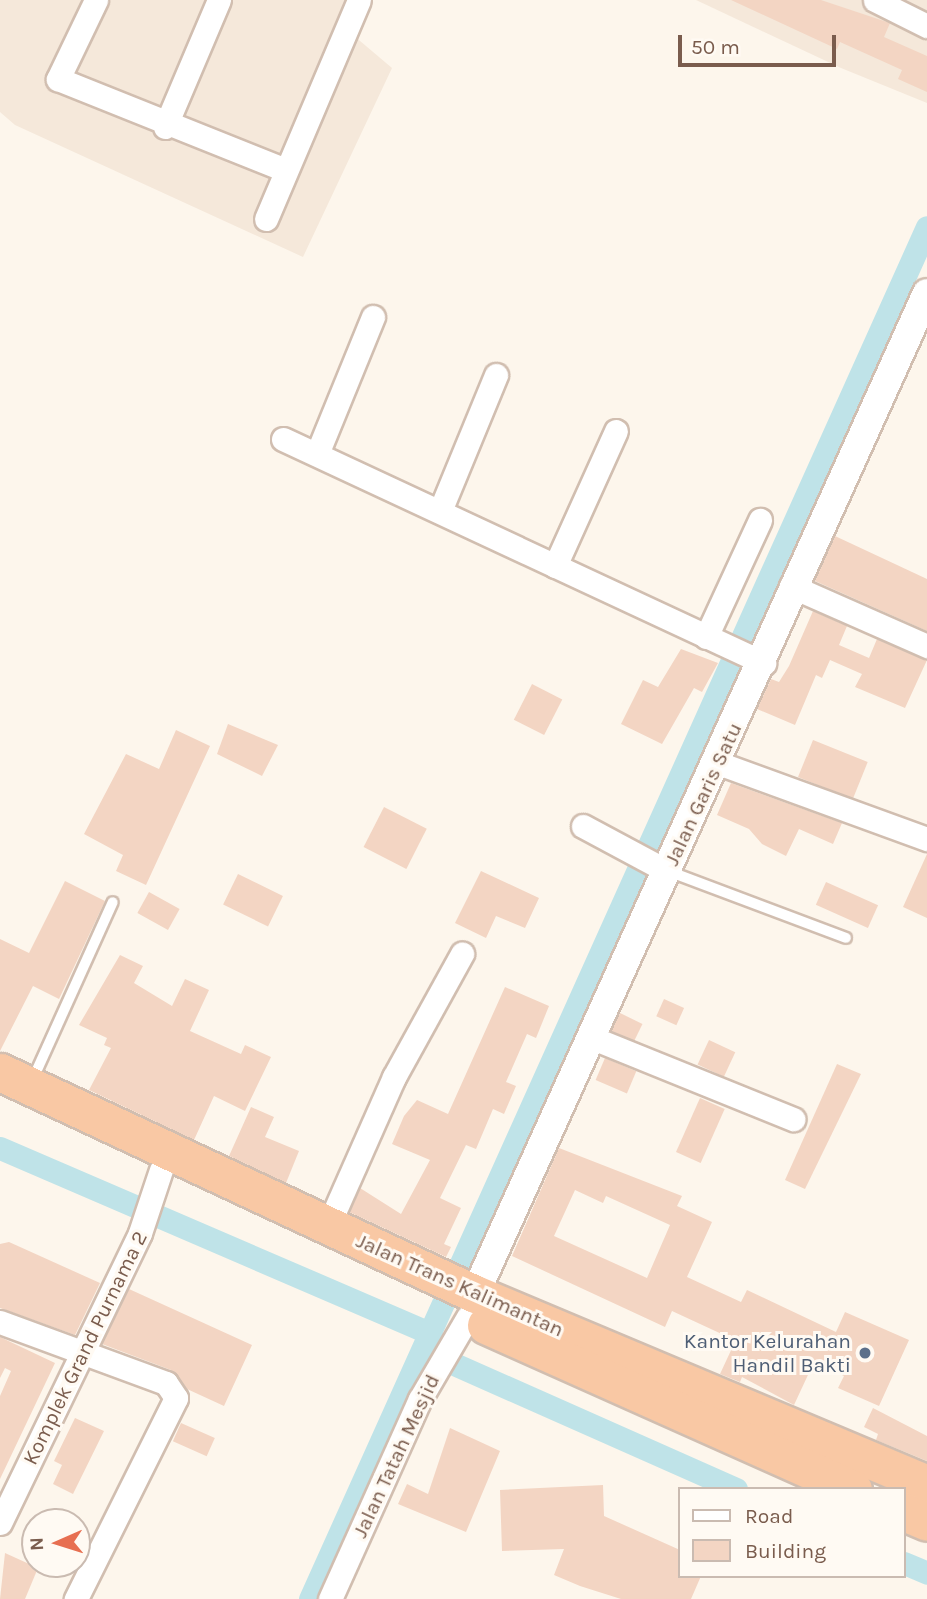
<!DOCTYPE html>
<style>
body{margin:0}
#map{position:relative;width:927px;height:1599px;overflow:hidden;background:#fdf6ec;font-family:Karla,sans-serif}
div>[style]{position:absolute}
[style*='--x']{left:calc(var(--x)*1px);top:calc(var(--y)*1px);width:calc(var(--w)*1px);rotate:calc(var(--a)*1deg)}
.residential>*{inset:0;background:#f5e8da}
.canal>*{height:23px;margin:-11.5px;padding:0 11.5px;transform-origin:11.5px;border-radius:11.5px;background:#bfe3e8}
.building>*{inset:0;background:#f3d5c3;transform-origin:0 0}
.roads{filter:drop-shadow(2px 0 #d1beb0) drop-shadow(-2px 0 #d1beb0) drop-shadow(0 2px #d1beb0) drop-shadow(0 -2px #d1beb0)}
.service>*{height:10px;margin:-5px;padding:0 5px;transform-origin:5px;border-radius:5px;background:#fff}
.minor>*{height:23px;margin:-11.5px;padding:0 11.5px;transform-origin:11.5px;border-radius:11.5px;background:#fff}
.tertiary>*{height:28px;margin:-14px;padding:0 14px;transform-origin:14px;border-radius:14px;background:#fff}
.trunk>*{height:37px;margin:-18.5px;padding:0 18.5px;transform-origin:18.5px;border-radius:18.5px;background:#f9c8a4}
.dots>*{width:19px;height:19px;translate:-50% -50%;box-sizing:border-box;border:4px solid #fffaf3;border-radius:50%}
span{translate:-50% -50%;white-space:nowrap;text-align:center;line-height:1.15;-webkit-text-stroke:6px #fffaf3;paint-order:stroke}
.street-label{font-size:21px;color:#7a5c4d}
.service-label{font-size:21px;color:#4e5e75}
.right{translate:-100% -50%;text-align:right}
.legend{position:absolute;left:678px;top:1487px;width:228px;height:91px;box-sizing:border-box;background:#fffaf3;border:2px solid #cabbb1;margin:0;padding:9px 12px;list-style:none;font-size:21px;color:#7a5c4d}
.legend li{display:flex;align-items:center;gap:14px;height:35px}
.legend b{width:35px;border:2px solid #cabbb1}
.north{position:absolute;left:21px;top:1508px;width:70px;height:70px;box-sizing:border-box;background:#fffaf3;border:2px solid #cabbb1;border-radius:50%;rotate:267deg;font-size:19px;font-weight:700;line-height:28px;text-align:center;color:#7a5c4d}
.north::after{content:'';display:block;margin:auto;width:24px;height:32px;background:#e76f51;clip-path:polygon(50% 0,100% 100%,50% 72%,0 100%)}
.scale{position:absolute;left:678px;top:35px;width:158px;height:32px;box-sizing:border-box;border:4px solid #7a5c4d;border-top:0;padding-left:9px;font-size:21px;line-height:24px;white-space:nowrap;color:#7a5c4d;-webkit-text-stroke:5px #fffaf3;paint-order:stroke}
</style>
<div id="map">
<div class="residential">
<div style="clip-path:polygon(0 0,367px 0,353px 35px,392px 68px,303px 257px,15px 125px,0 112px)"></div>
<div style="clip-path:polygon(696px 0,927px 0,927px 103px,841px 68px)"></div>
</div>
<div class="canal">
<div style="--x:0;--y:1148;--w:469;--a:23.3"></div>
<div style="--x:427;--y:1352;--w:338;--a:23.9"></div>
<div style="--x:904;--y:1563;--w:25;--a:23"></div>
<div style="--x:310;--y:1599;--w:1504;--a:-65.79"></div>
</div>
<div class="building">
<div style="clip-path:polygon(731px 0,821px 0,890px 23px,884px 37px,927px 56px,927px 92px,898px 79px,902px 70px,840px 42px,837px 49px)"></div>
<div style="clip-path:polygon(835px 536px,927px 579px,927px 631px,815px 581px)"></div>
<div style="clip-path:polygon(813px 611px,847px 626px,839px 645px,869px 658px,877px 639px,927px 660px,905px 708px,855px 687px,862px 674px,830px 660px,822px 678px,816px 675px,795px 725px,757px 709px,771px 679px,779px 682px,789px 666px)"></div>
<div style="clip-path:polygon(681px 649px,718px 663px,702px 692px,694px 688px,662px 744px,621px 724px,643px 680px,658px 687px)"></div>
<div style="left:532px;top:684px;width:34px;height:40px;rotate:27deg"></div>
<div style="clip-path:polygon(228px 724px,278px 745px,262px 776px,217px 754px)"></div>
<div style="clip-path:polygon(176px 730px,210px 746px,146px 885px,116px 871px,123px 855px,84px 834px,126px 754px,159px 769px)"></div>
<div style="left:813px;top:740px;width:59px;height:40px;rotate:22deg"></div>
<div style="clip-path:polygon(731px 783px,842px 823px,833px 844px,799px 829px,786px 856px,762px 844px,749px 829px,717px 815px)"></div>
<div style="left:384px;top:807px;width:48px;height:45px;rotate:27deg"></div>
<div style="clip-path:polygon(927px 854px,927px 918px,903px 907px)"></div>
<div style="clip-path:polygon(481px 871px,539px 898px,525px 928px,496px 916px,486px 938px,455px 923px)"></div>
<div style="left:238px;top:874px;width:50px;height:34px;rotate:26deg"></div>
<div style="clip-path:polygon(65px 881px,105px 901px,59px 999px,33px 986px,0 1051px,0 939px,29px 953px)"></div>
<div style="left:826px;top:882px;width:57px;height:25px;rotate:24deg"></div>
<div style="left:149px;top:892px;width:35px;height:24px;rotate:29deg"></div>
<div style="clip-path:polygon(120px 955px,143px 966px,134px 983px,172px 1006px,185px 979px,209px 990px,190px 1031px,241px 1054px,245px 1045px,271px 1057px,245px 1111px,214px 1096px,194px 1140px,89px 1090px,111px 1048px,104px 1045px,107px 1038px,79px 1025px)"></div>
<div style="clip-path:polygon(505px 987px,549px 1006px,536px 1038px,527px 1034px,506px 1082px,516px 1086px,504px 1114px,493px 1109px,476px 1149px,466px 1145px,440px 1198px,461px 1208px,444px 1244px,451px 1247px,446px 1257px,349px 1212px,360px 1188px,401px 1214px,430px 1160px,392px 1144px,404px 1116px,417px 1100px,448px 1114px)"></div>
<div style="left:664px;top:999px;width:22px;height:19px;rotate:24deg"></div>
<div style="left:620px;top:1013px;width:25px;height:20px;rotate:26deg"></div>
<div style="left:709px;top:1040px;width:29px;height:27px;rotate:25deg"></div>
<div style="left:605px;top:1058px;width:34px;height:24px;rotate:23deg"></div>
<div style="clip-path:polygon(837px 1064px,861px 1074px,805px 1189px,785px 1180px)"></div>
<div style="left:700px;top:1098px;width:27px;height:59px;rotate:24deg"></div>
<div style="clip-path:polygon(251px 1107px,274px 1117px,265px 1137px,299px 1151px,286px 1183px,229px 1156px)"></div>
<div style="clip-path:polygon(evenodd,559px 1148px,682px 1196px,677px 1206px,712px 1222px,687px 1277px,741px 1302px,747px 1290px,836px 1332px,845px 1312px,909px 1340px,879px 1406px,838px 1388px,844px 1376px,814px 1362px,794px 1405px,742px 1377px,740px 1382px,720px 1374px,733px 1346px,723px 1341px,726px 1336px,672px 1311px,665px 1327px,512px 1256px,559px 1148px,575px 1190px,603px 1203px,606px 1196px,670px 1225px,647px 1278px,554px 1236px,575px 1190px)"></div>
<div style="clip-path:polygon(9px 1242px,100px 1283px,75px 1335px,0 1308px,0 1244px)"></div>
<div style="clip-path:polygon(129px 1289px,252px 1345px,224px 1406px,187px 1389px,171px 1370px,102px 1344px)"></div>
<div style="clip-path:polygon(0 1337px,55px 1363px,0 1479px,0 1396px,11px 1371px,5px 1368px,0 1378px)"></div>
<div style="clip-path:polygon(873px 1408px,927px 1436px,927px 1461px,876px 1440px,878px 1434px,864px 1427px)"></div>
<div style="clip-path:polygon(75px 1418px,104px 1431px,73px 1494px,53px 1484px,62px 1465px,54px 1461px)"></div>
<div style="left:181px;top:1423px;width:37px;height:20px;rotate:24deg"></div>
<div style="clip-path:polygon(450px 1428px,500px 1451px,466px 1532px,398px 1504px,407px 1484px,428px 1494px)"></div>
<div style="clip-path:polygon(603px 1485px,604px 1516px,680px 1550px,680px 1576px,701px 1576px,691px 1599px,621px 1599px,580px 1586px,554px 1575px,564px 1549px,502px 1551px,500px 1490px)"></div>
<div style="clip-path:polygon(5px 1553px,38px 1568px,25px 1599px,0 1599px)"></div>
</div>
<div class="roads">
<div class="service">
<div style="--x:668;--y:871;--w:190;--a:20.6"></div>
<div style="--x:32;--y:1081;--w:196;--a:-65.7"></div>
</div>
<div class="minor">
<div style="--x:96;--y:0;--w:88;--a:115.7"></div>
<div style="--x:58;--y:79;--w:245;--a:21.8"></div>
<div style="--x:875;--y:0;--w:58;--a:26.6"></div>
<div style="--x:165;--y:127;--w:138;--a:-67"></div>
<div style="--x:266;--y:219;--w:238;--a:-67"></div>
<div style="--x:283;--y:439;--w:531;--a:24.97"></div>
<div style="--x:317;--y:454;--w:148;--a:-67.8"></div>
<div style="--x:440;--y:511;--w:147;--a:-67.6"></div>
<div style="--x:555;--y:566;--w:148;--a:-65.7"></div>
<div style="--x:791;--y:586;--w:149;--a:23.8"></div>
<div style="--x:706;--y:637;--w:129;--a:-65.2"></div>
<div style="--x:718;--y:763;--w:222;--a:20"></div>
<div style="--x:583;--y:826;--w:95;--a:28.2"></div>
<div style="--x:595;--y:1039;--w:214;--a:22"></div>
<div style="--x:328;--y:1226;--w:163;--a:-66.1"></div>
<div style="--x:394;--y:1077;--w:141;--a:-61.1"></div>
<div style="--x:0;--y:1322;--w:177;--a:20.2"></div>
<div style="--x:166;--y:1383;--w:18;--a:56"></div>
<div style="--x:176;--y:1398;--w:225;--a:116.5"></div>
<div style="--x:0;--y:1523;--w:322;--a:-64.2"></div>
<div style="--x:140;--y:1233;--w:66;--a:-71.6"></div>
<div style="--x:330;--y:1599;--w:219;--a:-65.8"></div>
<div style="--x:420;--y:1399;--w:95;--a:-59.7"></div>
</div>
<div class="tertiary">
<div style="--x:475;--y:1294;--w:1098;--a:-65.7"></div>
</div>
<div class="trunk">
<div style="--x:0;--y:1072;--w:522;--a:25.04"></div>
<div style="--x:473;--y:1293;--w:493;--a:22.8"></div>
<div style="--x:486;--y:1325;--w:402;--a:24.1"></div>
<div style="--x:904;--y:1512;--w:25;--a:23"></div>
</div>
</div>
<div class="dots">
<div style="left:865px;top:1353px;background:#5c6f8a"></div>
</div>
<div class="street-label">
<span style="left:703px;top:794px;rotate:-65deg">Jalan Garis Satu</span>
<span style="left:460px;top:1285px;rotate:24deg">Jalan Trans Kalimantan</span>
<span style="left:85px;top:1348px;rotate:-64deg">Komplek Grand Purnama 2</span>
<span style="left:396px;top:1456px;rotate:-65deg">Jalan Tatah Mesjid</span>
</div>
<div class="service-label">
<span class="right" style="left:851px;top:1353px">Kantor Kelurahan<br>Handil Bakti</span>
</div>
<ul class="legend">
<li><b style="height:9px;background:#fff"></b>Road</li>
<li><b style="height:19px;background:#f3d5c3"></b>Building</li>
</ul>
<div class="north">N</div>
<div class="scale">50 m</div>
</div>
